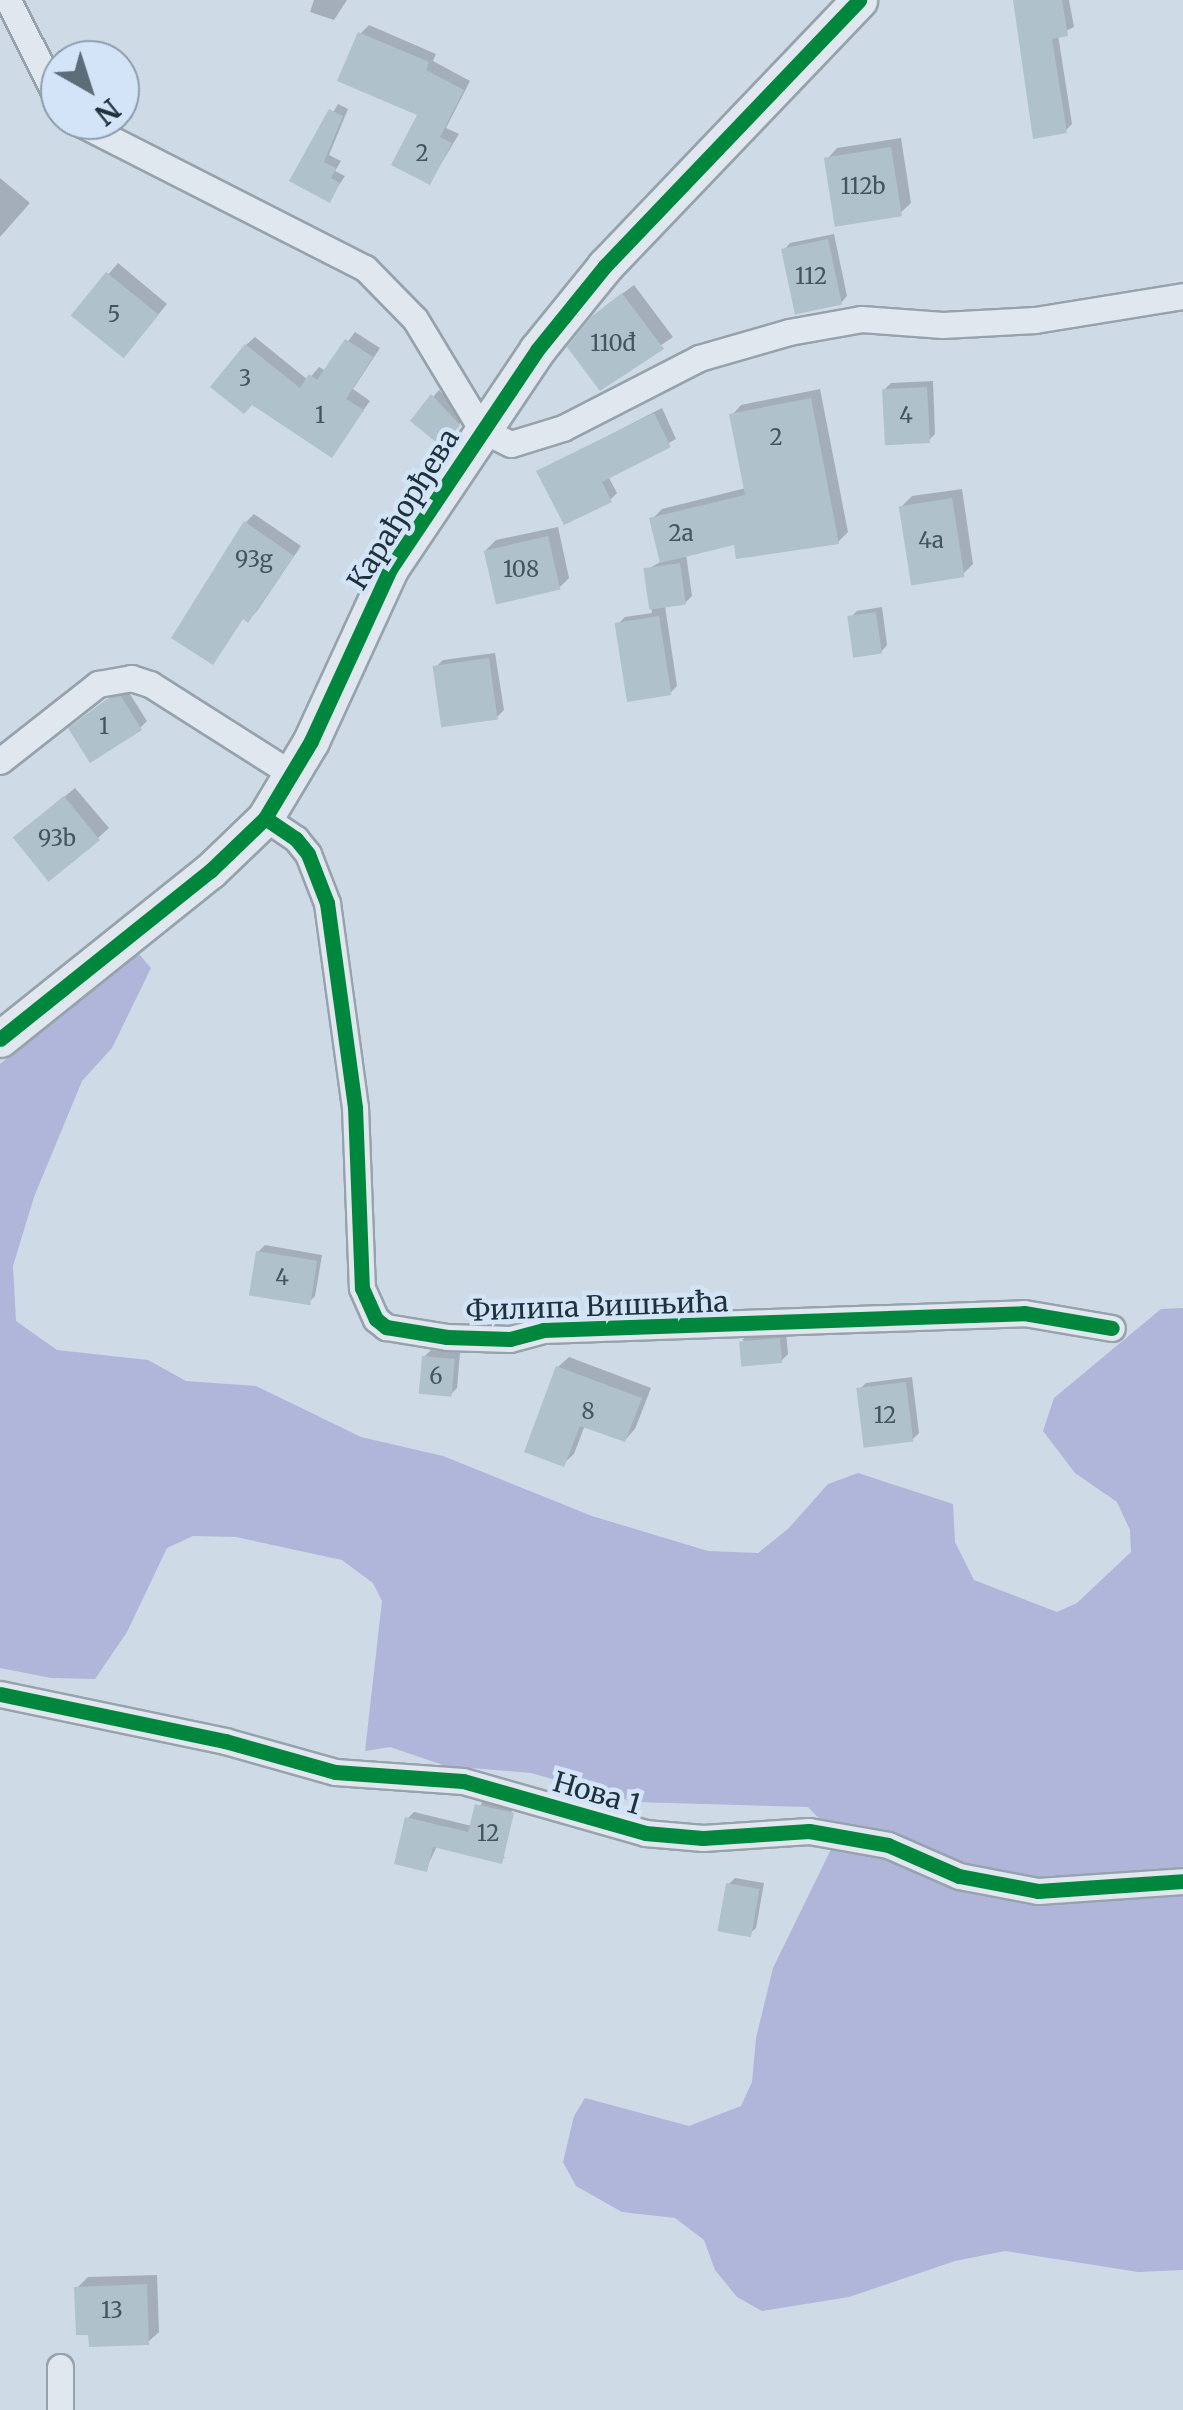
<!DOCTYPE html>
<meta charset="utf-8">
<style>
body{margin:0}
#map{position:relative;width:1183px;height:2410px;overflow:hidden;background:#cedae6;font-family:Merriweather,serif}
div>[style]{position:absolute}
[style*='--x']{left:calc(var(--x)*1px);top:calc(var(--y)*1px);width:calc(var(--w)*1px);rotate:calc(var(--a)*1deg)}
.green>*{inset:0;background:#afb6da}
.shadow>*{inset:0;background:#0003}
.building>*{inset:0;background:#afc1ca;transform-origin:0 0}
.roads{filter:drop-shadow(2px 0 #96a2ac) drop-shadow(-2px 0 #96a2ac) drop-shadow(0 2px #96a2ac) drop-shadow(0 -2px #96a2ac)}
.street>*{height:25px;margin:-12.5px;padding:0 12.5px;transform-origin:12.5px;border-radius:12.5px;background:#e0e7ee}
.secondary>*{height:35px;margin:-17.5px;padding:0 17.5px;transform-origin:17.5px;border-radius:17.5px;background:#e0e7ee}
.cycleway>*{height:15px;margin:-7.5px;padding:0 7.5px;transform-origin:7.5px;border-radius:7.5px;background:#00873e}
span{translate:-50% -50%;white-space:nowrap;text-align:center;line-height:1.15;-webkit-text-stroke:9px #d4e4f8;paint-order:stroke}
.number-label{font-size:22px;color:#425660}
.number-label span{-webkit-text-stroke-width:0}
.street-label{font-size:28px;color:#1e323c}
.north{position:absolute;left:40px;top:40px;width:100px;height:100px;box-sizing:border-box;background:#d4e4f8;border:2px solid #8b9dad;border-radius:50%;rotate:141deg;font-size:28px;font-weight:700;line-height:40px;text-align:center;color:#1e323c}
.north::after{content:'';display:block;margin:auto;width:35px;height:45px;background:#5c6d78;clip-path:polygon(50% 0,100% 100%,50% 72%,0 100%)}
</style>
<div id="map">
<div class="green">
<div style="clip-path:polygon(139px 954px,151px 968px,112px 1048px,82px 1081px,34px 1197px,13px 1266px,16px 1321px,57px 1350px,148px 1360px,186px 1381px,256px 1386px,361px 1437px,443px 1456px,592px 1516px,708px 1551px,758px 1553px,788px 1529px,828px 1484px,858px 1473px,953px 1504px,955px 1542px,974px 1580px,1057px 1612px,1077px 1603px,1131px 1552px,1130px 1530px,1117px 1502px,1075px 1473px,1043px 1431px,1054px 1398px,1161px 1309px,1183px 1308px,1183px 2270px,1138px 2272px,1005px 2251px,955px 2261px,849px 2297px,762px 2311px,737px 2297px,715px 2270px,704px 2240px,675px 2218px,622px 2212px,576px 2186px,563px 2162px,574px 2116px,585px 2098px,689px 2126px,741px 2106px,752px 2082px,756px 2038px,773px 1968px,837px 1837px,808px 1807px,635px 1802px,531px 1773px,446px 1766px,390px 1747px,365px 1751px,382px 1601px,373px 1583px,342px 1560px,236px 1537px,193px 1536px,167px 1548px,127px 1632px,95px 1679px,51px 1678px,0 1668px,0 1064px)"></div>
</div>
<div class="shadow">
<div style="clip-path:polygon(314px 0,347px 0,334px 20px,310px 12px)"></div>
<div style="clip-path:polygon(1014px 0,1069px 0,1074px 27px,1058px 35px,1072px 124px,1065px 131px)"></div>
<div style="clip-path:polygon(369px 25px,436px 54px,433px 61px,470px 81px,446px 128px,459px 134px,430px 182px,421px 114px,360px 34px)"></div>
<div style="clip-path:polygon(338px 104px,348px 109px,329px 155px,341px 161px,335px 171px,345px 176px,329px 200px,293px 180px)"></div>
<div style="clip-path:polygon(901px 138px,911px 203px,900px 213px,827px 159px,837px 148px)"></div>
<div style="clip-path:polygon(0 178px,30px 203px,0 237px)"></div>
<div style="clip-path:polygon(834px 234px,847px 296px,841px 303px,784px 250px,790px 243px)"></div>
<div style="clip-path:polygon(118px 263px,167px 304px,133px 345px,74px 315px)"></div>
<div style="clip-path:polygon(634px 285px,673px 337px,600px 387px,604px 307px)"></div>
<div style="clip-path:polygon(355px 332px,380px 348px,353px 389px,370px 401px,331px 455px,252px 403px,246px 345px,255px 337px,308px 380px,319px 367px,326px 371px)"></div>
<div style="clip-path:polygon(933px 381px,935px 434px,928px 441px,884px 390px,891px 383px)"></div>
<div style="clip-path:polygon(820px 389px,848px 532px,838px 542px,736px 542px,686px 554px,692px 596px,685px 603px,665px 606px,677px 686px,670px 693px,618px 624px,625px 617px,652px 613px,646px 570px,662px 561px,652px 519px,662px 509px,746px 488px,732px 415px,741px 405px)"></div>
<div style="clip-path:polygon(439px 390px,465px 417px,448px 438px,413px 420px)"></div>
<div style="clip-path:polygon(662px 408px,676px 439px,608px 476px,617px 493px,610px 500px,540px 471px)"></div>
<div style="clip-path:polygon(962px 489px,973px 564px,963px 574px,901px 507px,912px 496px)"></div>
<div style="clip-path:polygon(254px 514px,301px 546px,257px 611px,248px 620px,244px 617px,213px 662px,246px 522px)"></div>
<div style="clip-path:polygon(558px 527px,569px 578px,559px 588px,486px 550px,496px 540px)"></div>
<div style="clip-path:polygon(882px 607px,887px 645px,881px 652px,850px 618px,857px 611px)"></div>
<div style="clip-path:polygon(495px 653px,504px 710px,497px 717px,436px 667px,443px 660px)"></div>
<div style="clip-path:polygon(128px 691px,147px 721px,140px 728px,78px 722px,116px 693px)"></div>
<div style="clip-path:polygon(75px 788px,109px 828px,98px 838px,27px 828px)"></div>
<div style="clip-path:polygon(265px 1245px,322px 1255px,315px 1296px,308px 1303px,258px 1252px)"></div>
<div style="clip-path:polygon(786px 1332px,788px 1354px,781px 1361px,742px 1340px,749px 1334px)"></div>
<div style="clip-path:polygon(431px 1350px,460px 1353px,457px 1388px,450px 1395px,424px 1357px)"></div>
<div style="clip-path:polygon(569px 1357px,651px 1388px,635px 1429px,625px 1440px,585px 1425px,574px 1454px,563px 1464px,558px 1367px)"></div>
<div style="clip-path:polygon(912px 1377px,919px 1433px,912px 1440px,859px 1390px,866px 1383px)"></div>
<div style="clip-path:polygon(484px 1798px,513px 1806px,501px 1857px,505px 1857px,501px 1861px,437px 1846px,426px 1869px,407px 1819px,414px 1812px,472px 1826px)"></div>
<div style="clip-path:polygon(735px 1878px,764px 1883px,756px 1928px,749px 1934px,729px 1884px)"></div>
<div style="clip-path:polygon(157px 2275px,159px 2332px,148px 2342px,77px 2288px,88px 2277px)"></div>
</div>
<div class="building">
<div style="clip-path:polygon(1013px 0,1062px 0,1068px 36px,1052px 39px,1067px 133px,1033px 139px)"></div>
<div style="clip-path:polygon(358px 32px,429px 62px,426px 70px,464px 90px,440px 137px,452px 143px,430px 185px,391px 165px,417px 115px,337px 81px)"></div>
<div style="clip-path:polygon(329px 109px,343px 116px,324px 162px,336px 168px,331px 178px,340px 183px,330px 203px,289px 181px)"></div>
<div style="left:891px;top:147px;width:70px;height:68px;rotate:81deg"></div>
<div style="left:828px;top:239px;width:67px;height:48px;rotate:78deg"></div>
<div style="left:106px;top:272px;width:68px;height:56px;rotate:39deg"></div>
<div style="clip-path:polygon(622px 293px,664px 349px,600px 391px,567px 347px,591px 317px)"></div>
<div style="clip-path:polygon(345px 339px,373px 357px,346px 399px,364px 410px,332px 458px,252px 405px,244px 414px,210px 387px,245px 344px,300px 388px,309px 374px,317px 380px)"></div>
<div style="left:927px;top:387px;width:56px;height:45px;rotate:87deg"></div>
<div style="clip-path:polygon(431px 394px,460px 425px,442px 447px,410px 421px)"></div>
<div style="clip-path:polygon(811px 398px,839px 544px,736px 559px,734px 545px,660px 563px,649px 518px,745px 495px,729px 414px)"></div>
<div style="clip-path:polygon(654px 413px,671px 447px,602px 482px,612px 502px,564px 525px,536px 471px)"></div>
<div style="left:952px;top:498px;width:80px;height:54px;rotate:81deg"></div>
<div style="clip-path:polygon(244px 521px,294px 556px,248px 623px,243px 619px,213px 665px,171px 638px)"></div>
<div style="left:548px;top:536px;width:55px;height:66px;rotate:77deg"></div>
<div style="left:680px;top:563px;width:42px;height:37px;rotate:82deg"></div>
<div style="left:876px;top:612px;width:42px;height:29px;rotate:82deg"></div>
<div style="left:659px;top:616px;width:80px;height:45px;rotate:81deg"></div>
<div style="left:489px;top:658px;width:62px;height:57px;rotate:82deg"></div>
<div style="clip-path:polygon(121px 696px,142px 730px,90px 763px,68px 728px,107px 699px)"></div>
<div style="left:64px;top:796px;width:57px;height:66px;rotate:51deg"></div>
<div style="left:256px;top:1251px;width:62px;height:45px;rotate:9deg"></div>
<div style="left:780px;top:1338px;width:25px;height:41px;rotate:85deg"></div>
<div style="left:422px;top:1356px;width:33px;height:38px;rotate:5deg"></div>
<div style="clip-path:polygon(556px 1366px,642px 1398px,625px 1442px,580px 1426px,564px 1467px,524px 1452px)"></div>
<div style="left:906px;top:1382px;width:60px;height:50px;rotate:83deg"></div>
<div style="clip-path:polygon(475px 1804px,514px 1813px,502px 1864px,433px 1847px,427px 1872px,394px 1864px,405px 1817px,468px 1832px)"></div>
<div style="left:726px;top:1883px;width:34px;height:49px;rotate:10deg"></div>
<div style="clip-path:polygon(147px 2284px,149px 2345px,89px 2347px,88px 2335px,76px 2335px,74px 2287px)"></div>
</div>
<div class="roads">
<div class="street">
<div style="--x:8;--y:0;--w:116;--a:63.4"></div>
<div style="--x:74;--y:120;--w:326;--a:27"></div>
<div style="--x:365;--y:268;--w:71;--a:45.6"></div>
<div style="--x:415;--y:319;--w:130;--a:58.9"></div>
<div style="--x:482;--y:430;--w:32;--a:26"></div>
<div style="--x:511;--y:444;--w:54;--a:-17.1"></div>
<div style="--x:563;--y:428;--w:153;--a:-27.2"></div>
<div style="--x:699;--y:358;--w:94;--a:-16.1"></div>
<div style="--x:789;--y:332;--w:73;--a:-10.2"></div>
<div style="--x:861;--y:319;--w:82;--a:4.2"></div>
<div style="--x:943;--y:325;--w:92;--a:-3.1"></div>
<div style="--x:1035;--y:320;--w:150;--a:-9.2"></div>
<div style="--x:0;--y:761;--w:125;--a:-38.2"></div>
<div style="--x:98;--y:684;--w:34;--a:-10"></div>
<div style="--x:131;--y:678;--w:20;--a:18"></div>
<div style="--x:150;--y:684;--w:166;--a:32.4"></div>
<div style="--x:265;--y:818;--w:37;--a:34"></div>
<div style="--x:296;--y:839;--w:19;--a:51"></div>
<div style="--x:308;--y:854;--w:53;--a:68.8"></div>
<div style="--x:327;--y:903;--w:206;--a:82.2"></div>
<div style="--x:355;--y:1107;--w:181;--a:87.8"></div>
<div style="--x:362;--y:1288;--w:34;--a:66"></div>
<div style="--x:376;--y:1319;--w:13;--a:39"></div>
<div style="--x:386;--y:1327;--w:62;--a:9.3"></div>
<div style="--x:447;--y:1337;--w:63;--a:1.8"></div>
<div style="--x:510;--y:1339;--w:34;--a:-15"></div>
<div style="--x:543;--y:1330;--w:481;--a:-2"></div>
<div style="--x:1024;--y:1313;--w:89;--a:9.7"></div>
<div style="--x:0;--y:1694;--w:230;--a:11.8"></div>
<div style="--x:225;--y:1741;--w:114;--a:15.7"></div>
<div style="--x:335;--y:1772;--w:128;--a:4"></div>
<div style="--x:463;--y:1781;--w:189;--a:15.9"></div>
<div style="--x:645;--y:1833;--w:58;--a:4.9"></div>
<div style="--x:703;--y:1838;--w:106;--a:-3.8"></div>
<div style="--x:809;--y:1831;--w:80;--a:10"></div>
<div style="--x:888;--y:1845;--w:77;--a:23.6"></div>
<div style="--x:959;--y:1876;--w:80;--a:10.8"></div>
<div style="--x:1038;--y:1891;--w:145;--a:-3.9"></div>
<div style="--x:60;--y:2410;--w:43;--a:-90"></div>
</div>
<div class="secondary">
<div style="--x:0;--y:1039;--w:269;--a:-38.7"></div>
<div style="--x:210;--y:871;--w:76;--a:-43.9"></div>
<div style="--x:265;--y:818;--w:90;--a:-59.1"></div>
<div style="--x:311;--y:741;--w:189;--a:-65.3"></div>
<div style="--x:390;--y:569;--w:264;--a:-56.1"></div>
<div style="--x:537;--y:350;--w:108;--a:-51"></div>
<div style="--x:605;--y:266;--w:368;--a:-46.3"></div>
</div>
</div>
<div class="cycleway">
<div style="--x:265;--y:818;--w:37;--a:34"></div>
<div style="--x:296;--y:839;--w:19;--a:51"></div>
<div style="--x:308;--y:854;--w:53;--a:68.8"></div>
<div style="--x:327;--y:903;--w:206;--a:82.2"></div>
<div style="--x:355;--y:1107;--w:181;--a:87.8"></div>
<div style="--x:362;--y:1288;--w:34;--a:66"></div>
<div style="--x:376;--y:1319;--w:13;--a:39"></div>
<div style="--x:386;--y:1327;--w:62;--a:9.3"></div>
<div style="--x:447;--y:1337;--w:63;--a:1.8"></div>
<div style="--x:510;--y:1339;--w:34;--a:-15"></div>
<div style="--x:543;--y:1330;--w:481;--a:-2"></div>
<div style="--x:1024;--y:1313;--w:89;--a:9.7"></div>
<div style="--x:0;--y:1039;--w:269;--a:-38.7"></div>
<div style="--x:210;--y:871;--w:76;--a:-43.9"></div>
<div style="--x:265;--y:818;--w:90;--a:-59.1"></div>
<div style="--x:311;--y:741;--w:189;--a:-65.3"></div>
<div style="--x:390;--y:569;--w:264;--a:-56.1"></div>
<div style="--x:537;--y:350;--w:108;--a:-51"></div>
<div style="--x:605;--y:266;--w:368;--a:-46.3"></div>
<div style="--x:0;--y:1694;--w:230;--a:11.8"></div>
<div style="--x:225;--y:1741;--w:114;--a:15.7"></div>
<div style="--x:335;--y:1772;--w:128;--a:4"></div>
<div style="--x:463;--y:1781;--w:189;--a:15.9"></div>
<div style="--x:645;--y:1833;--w:58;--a:4.9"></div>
<div style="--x:703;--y:1838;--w:106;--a:-3.8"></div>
<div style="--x:809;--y:1831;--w:80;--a:10"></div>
<div style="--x:888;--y:1845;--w:77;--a:23.6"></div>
<div style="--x:959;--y:1876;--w:80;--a:10.8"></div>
<div style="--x:1038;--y:1891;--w:145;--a:-3.9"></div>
</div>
<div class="number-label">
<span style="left:422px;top:154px">2</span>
<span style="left:863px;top:187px">112b</span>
<span style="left:811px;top:277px">112</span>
<span style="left:114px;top:315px">5</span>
<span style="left:613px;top:344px">110đ</span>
<span style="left:245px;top:379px">3</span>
<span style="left:320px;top:416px">1</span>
<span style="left:906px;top:416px">4</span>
<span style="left:776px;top:438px">2</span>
<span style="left:681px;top:534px">2a</span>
<span style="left:931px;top:541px">4a</span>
<span style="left:254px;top:560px">93g</span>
<span style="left:521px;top:570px">108</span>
<span style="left:104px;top:727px">1</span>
<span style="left:57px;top:839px">93b</span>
<span style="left:282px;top:1278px">4</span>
<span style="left:436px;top:1377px">6</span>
<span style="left:588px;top:1412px">8</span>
<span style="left:885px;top:1416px">12</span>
<span style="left:488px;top:1834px">12</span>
<span style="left:112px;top:2311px">13</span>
</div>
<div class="street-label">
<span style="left:403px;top:509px;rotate:-58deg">Карађорђева</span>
<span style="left:597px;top:1306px;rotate:-2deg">Филипа Вишњића</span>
<span style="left:597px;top:1793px;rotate:16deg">Нова 1</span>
</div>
<div class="north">N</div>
</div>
